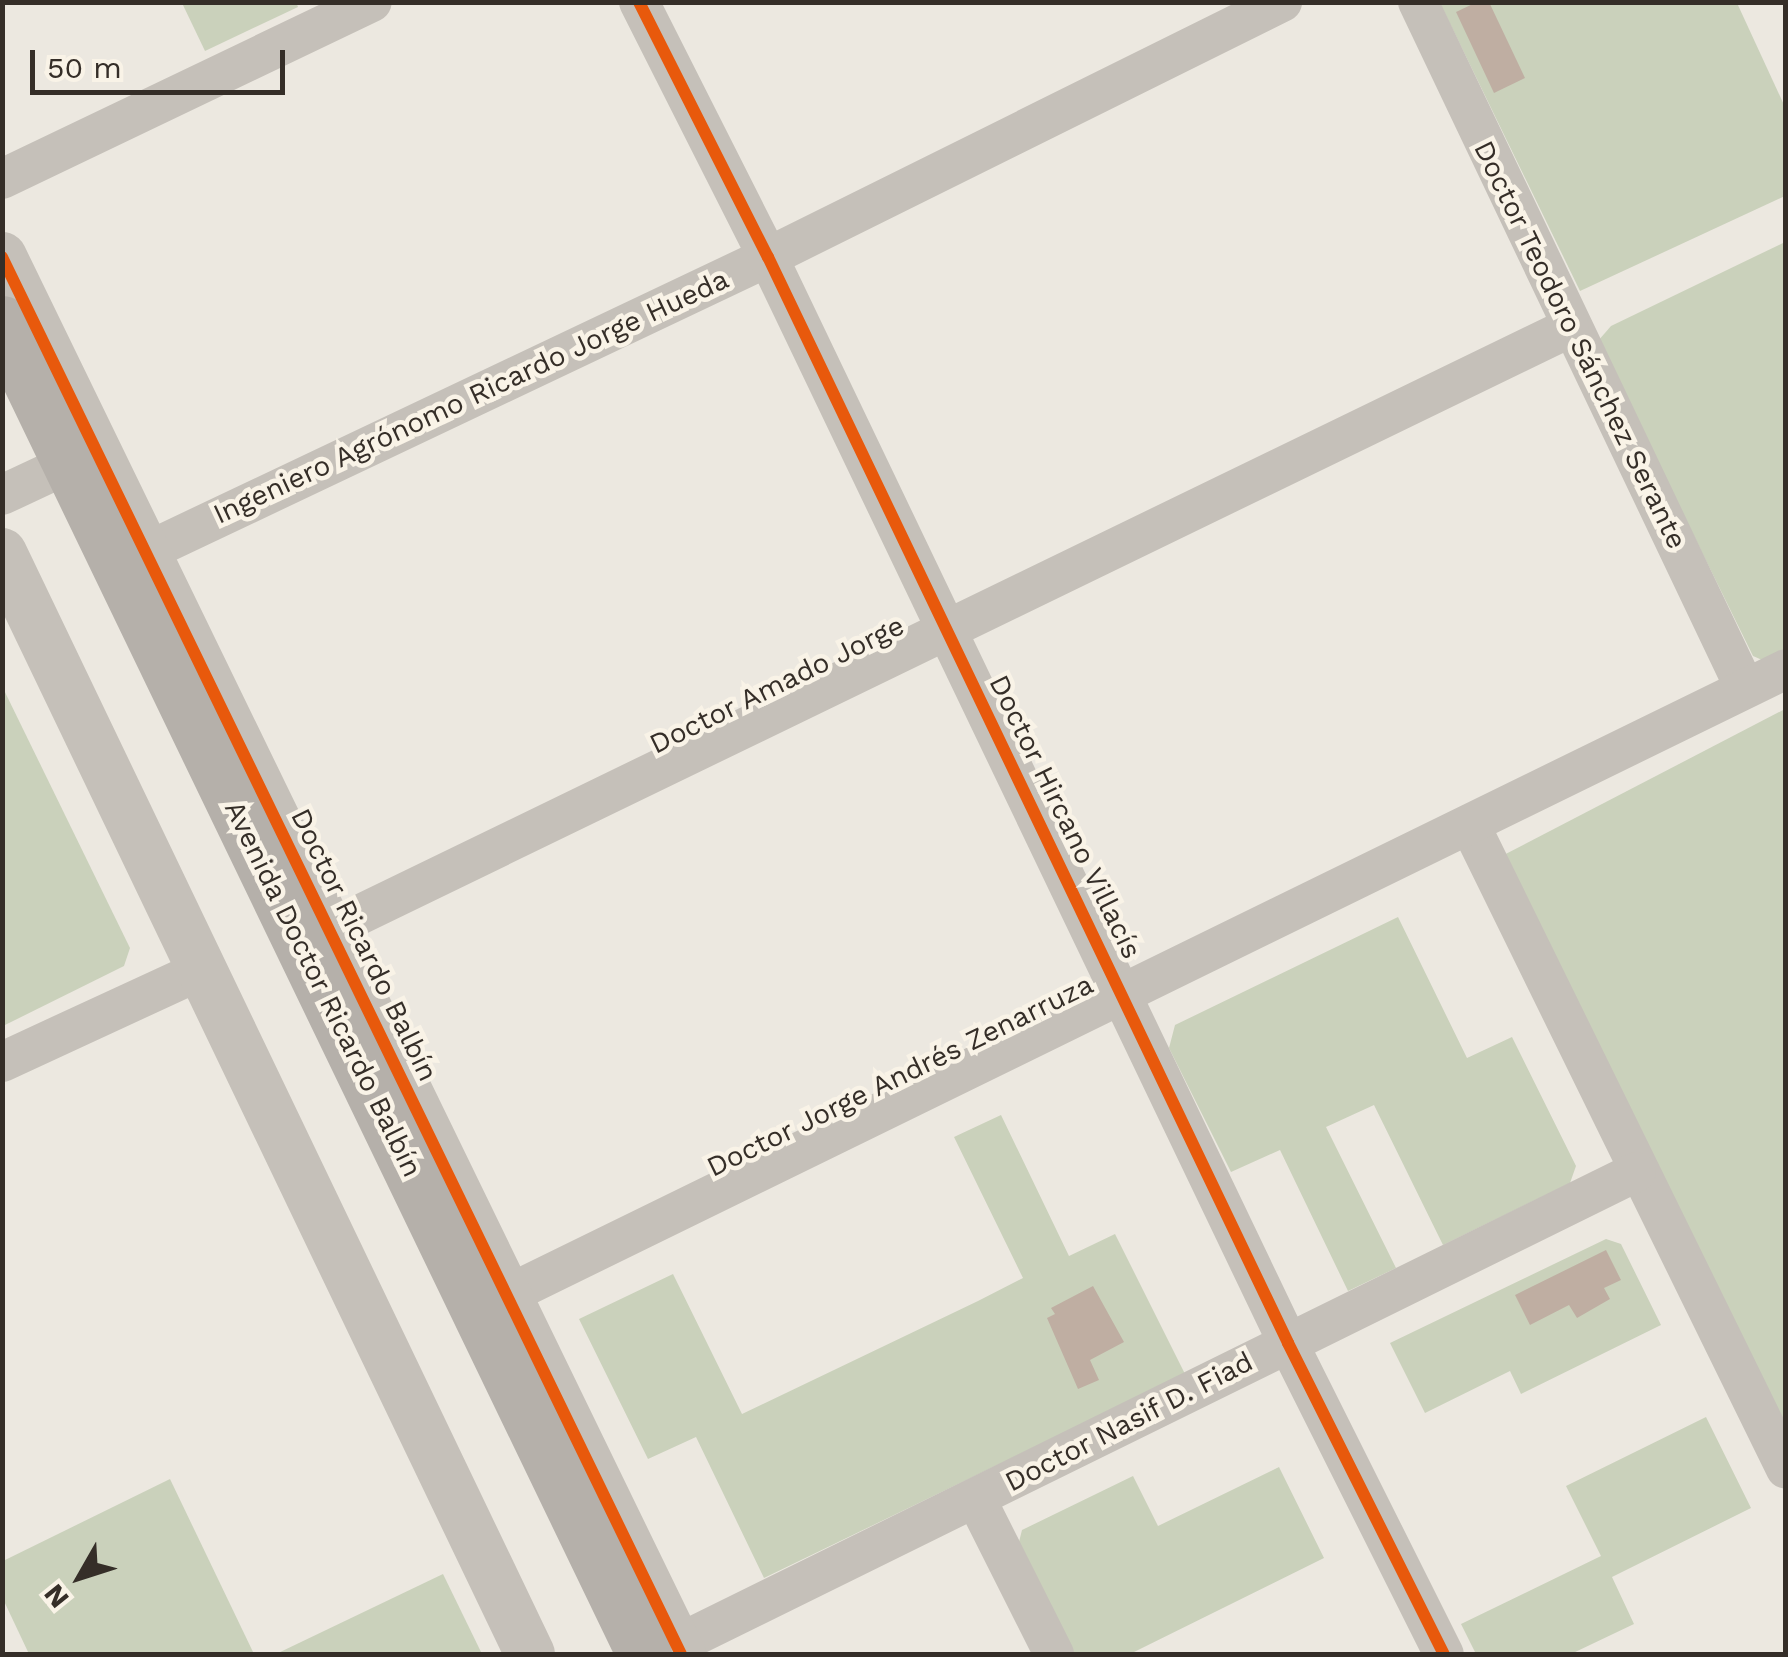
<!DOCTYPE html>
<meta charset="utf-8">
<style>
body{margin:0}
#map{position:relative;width:1788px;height:1657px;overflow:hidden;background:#ece8e0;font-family:"Work Sans",sans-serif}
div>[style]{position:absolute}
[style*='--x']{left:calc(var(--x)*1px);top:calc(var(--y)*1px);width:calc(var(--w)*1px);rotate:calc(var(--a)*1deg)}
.green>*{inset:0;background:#cad1bb}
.building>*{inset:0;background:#bfaea2}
.minor>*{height:40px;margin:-20px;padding:0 20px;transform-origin:20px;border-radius:20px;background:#c5c0b9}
.tertiary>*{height:50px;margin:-25px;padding:0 25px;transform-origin:25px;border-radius:25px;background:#c5c0b9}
.secondary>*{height:55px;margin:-27.5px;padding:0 27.5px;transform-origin:27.5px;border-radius:27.5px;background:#b5b0aa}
.cycleway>*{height:12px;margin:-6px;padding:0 6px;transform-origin:6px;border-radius:6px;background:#e8590c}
span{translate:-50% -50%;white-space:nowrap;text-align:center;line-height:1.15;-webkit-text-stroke:9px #f9f3e7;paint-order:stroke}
.street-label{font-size:28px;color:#352e28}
.frame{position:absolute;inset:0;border:5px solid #352e28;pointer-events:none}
.north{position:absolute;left:30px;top:1527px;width:100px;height:100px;-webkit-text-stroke:8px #f9f3e7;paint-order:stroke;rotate:231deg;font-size:28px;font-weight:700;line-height:40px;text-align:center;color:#352e28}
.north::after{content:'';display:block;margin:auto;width:35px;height:45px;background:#352e28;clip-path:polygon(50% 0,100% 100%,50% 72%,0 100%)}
.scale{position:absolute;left:30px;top:50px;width:255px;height:45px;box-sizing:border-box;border:5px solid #352e28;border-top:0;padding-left:12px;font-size:30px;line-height:35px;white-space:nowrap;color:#352e28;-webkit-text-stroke:8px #f9f3e7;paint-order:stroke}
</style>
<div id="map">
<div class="green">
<div style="clip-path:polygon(296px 2px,298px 7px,205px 51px,182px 3px)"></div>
<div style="clip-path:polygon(1440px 3px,1737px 3px,1785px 107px,1785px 196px,1580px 291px)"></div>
<div style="clip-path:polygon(1785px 242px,1785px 661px,1776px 666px,1753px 656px,1598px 341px,1611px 326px)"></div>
<div style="clip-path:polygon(2px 686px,130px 948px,124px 966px,3px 1026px)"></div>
<div style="clip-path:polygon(1785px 709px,1785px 1454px,1496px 859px)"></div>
<div style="clip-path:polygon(1398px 917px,1467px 1058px,1512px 1037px,1576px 1166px,1570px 1183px,1443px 1245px,1374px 1105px,1326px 1127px,1396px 1268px,1348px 1291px,1280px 1150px,1231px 1172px,1169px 1048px,1175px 1025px)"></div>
<div style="clip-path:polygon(1001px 1115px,1069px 1256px,1115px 1234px,1185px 1374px,764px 1578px,696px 1437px,648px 1459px,579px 1319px,673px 1274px,742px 1414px,978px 1301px,1023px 1278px,954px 1137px)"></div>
<div style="clip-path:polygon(1606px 1239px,1621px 1244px,1661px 1325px,1521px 1394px,1510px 1371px,1425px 1413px,1390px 1343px)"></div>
<div style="clip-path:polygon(1706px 1417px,1751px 1508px,1612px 1577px,1634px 1624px,1571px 1654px,1476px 1654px,1461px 1624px,1601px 1556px,1566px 1486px)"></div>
<div style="clip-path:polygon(1279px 1467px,1324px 1558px,1130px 1654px,1071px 1654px,1018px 1546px,1022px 1530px,1133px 1476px,1158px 1526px)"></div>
<div style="clip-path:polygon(170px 1479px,254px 1654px,29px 1654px,3px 1599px,3px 1561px)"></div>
<div style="clip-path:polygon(443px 1574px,482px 1654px,276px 1654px)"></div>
</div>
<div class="building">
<div style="clip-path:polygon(1477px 2px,1489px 2px,1525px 78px,1494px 93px,1456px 12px)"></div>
<div style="clip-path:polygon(1606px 1250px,1621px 1280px,1604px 1288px,1610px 1299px,1577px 1318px,1569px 1305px,1530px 1325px,1515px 1295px)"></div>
<div style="clip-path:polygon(1093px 1286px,1124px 1342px,1090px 1360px,1099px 1380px,1078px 1389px,1047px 1318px,1055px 1314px,1051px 1308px)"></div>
</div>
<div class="minor">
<div style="--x:639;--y:2;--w:286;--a:63.2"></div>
<div style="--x:768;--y:257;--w:1204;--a:64.41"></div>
<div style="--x:1288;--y:1343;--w:348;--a:63.4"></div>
<div style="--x:1418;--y:2;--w:758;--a:64.52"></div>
<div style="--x:2;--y:179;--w:410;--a:-25.6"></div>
<div style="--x:2;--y:495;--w:75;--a:-25.2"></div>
<div style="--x:144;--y:553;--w:691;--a:-25.38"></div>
<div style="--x:768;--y:257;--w:574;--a:-26.39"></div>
<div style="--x:1470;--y:825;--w:717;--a:63.86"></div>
<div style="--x:330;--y:929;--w:1377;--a:-25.88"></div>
<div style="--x:2;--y:1062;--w:221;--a:-24.8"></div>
<div style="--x:505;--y:1296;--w:1426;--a:-26.08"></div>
<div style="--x:976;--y:1499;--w:174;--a:63.3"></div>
<div style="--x:676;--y:1645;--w:1070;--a:-26.23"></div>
</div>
<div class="tertiary">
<div style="--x:2;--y:257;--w:1553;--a:64.08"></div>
<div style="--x:2;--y:553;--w:1221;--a:64.38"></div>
</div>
<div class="secondary">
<div style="--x:2;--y:323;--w:1478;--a:64.25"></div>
</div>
<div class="cycleway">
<div style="--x:639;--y:2;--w:286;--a:63.2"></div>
<div style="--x:768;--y:257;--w:1204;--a:64.41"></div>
<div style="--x:1288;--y:1343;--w:348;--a:63.4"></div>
<div style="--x:2;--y:257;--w:1553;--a:64.08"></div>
</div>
<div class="street-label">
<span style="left:1580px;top:345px;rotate:64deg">Doctor Teodoro Sánchez Serante</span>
<span style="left:471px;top:397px;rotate:-25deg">Ingeniero Agrónomo Ricardo Jorge Hueda</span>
<span style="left:777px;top:685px;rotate:-26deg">Doctor Amado Jorge</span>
<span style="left:1065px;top:817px;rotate:64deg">Doctor Hircano Villacís</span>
<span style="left:364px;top:945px;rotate:64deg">Doctor Ricardo Balbín</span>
<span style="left:323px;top:989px;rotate:64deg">Avenida Doctor Ricardo Balbín</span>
<span style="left:900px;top:1076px;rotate:-26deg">Doctor Jorge Andrés Zenarruza</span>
<span style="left:1129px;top:1422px;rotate:-27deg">Doctor Nasif D. Fiad</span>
</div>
<div class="frame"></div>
<div class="north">N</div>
<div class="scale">50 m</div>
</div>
